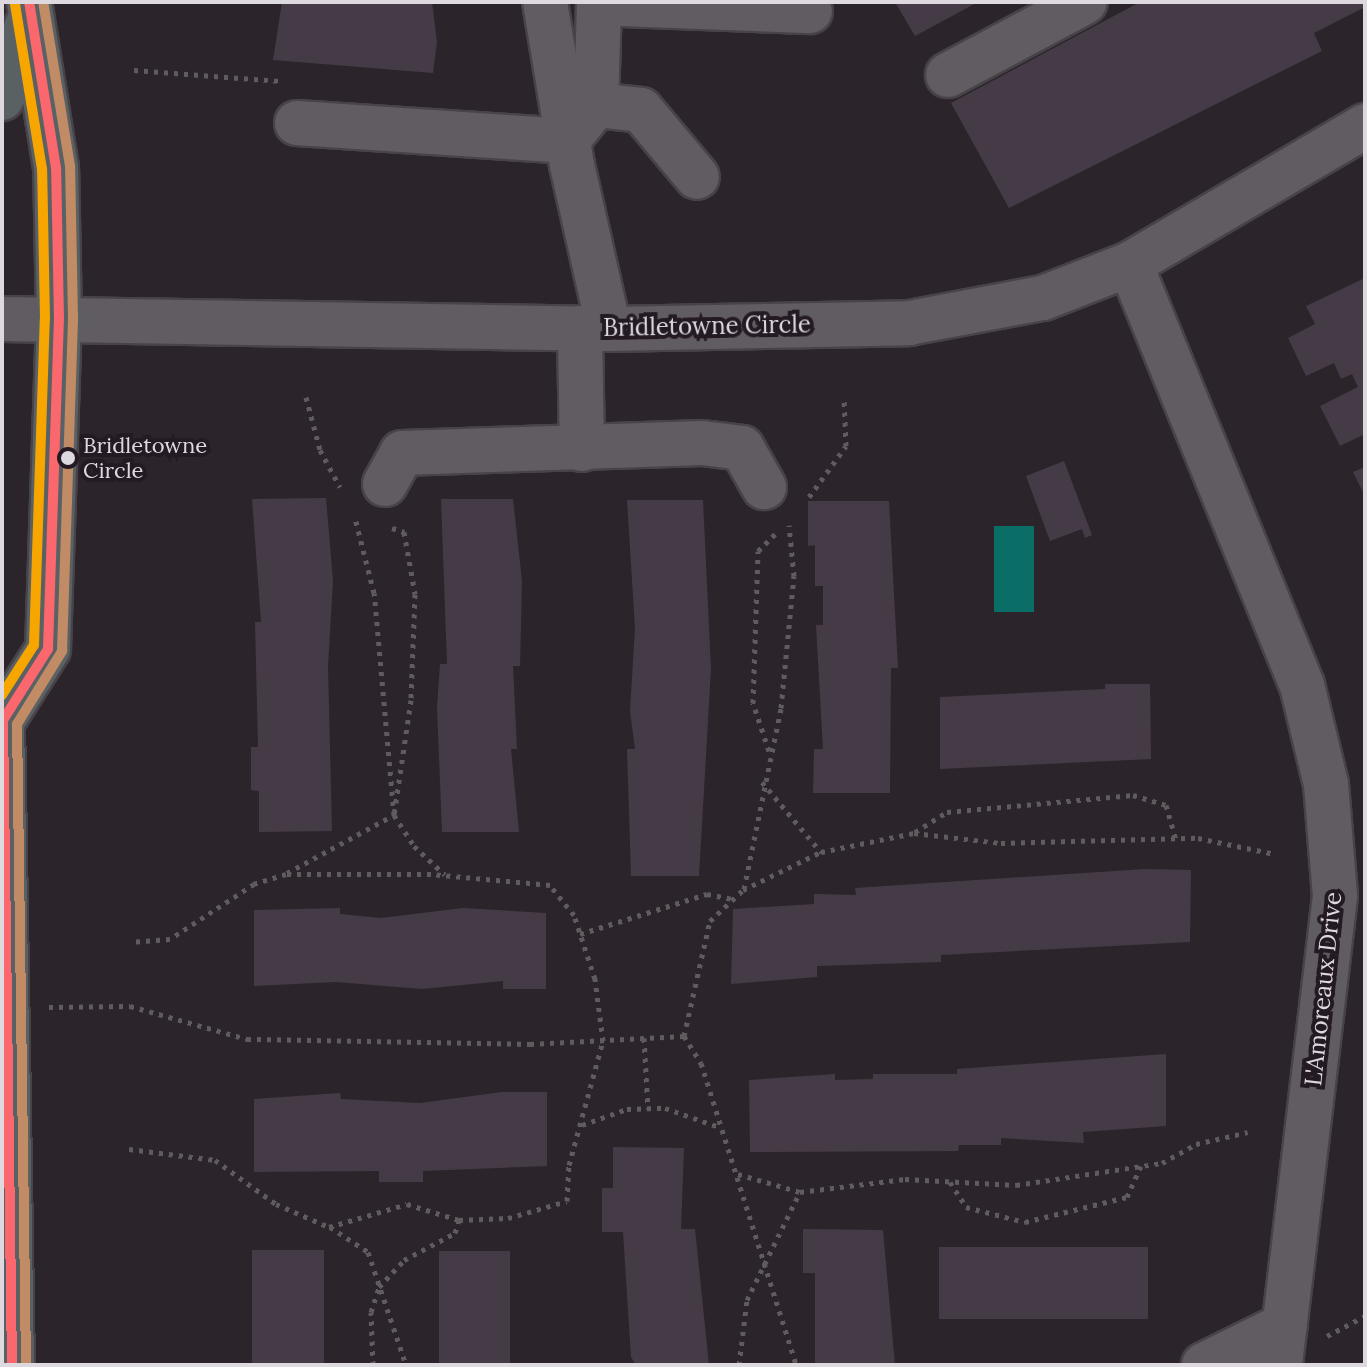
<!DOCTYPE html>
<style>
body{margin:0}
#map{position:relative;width:1367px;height:1367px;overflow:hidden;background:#2b252b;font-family:Lora,serif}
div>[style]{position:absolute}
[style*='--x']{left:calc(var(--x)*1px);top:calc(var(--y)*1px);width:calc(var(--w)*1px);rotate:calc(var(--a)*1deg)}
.water>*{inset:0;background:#0a6e67;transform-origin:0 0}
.building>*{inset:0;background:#453b46;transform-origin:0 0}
.path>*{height:5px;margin-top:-2.5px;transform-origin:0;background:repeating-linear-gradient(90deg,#5f5b5f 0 4px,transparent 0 10px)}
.roads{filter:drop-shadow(2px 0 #474348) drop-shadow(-2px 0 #474348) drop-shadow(0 2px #474348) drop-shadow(0 -2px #474348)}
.minor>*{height:44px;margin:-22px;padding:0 22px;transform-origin:22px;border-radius:22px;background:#615c61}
.major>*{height:44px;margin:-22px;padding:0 22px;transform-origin:22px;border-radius:22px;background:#5a6164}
.bus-1>*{height:10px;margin:-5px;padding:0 5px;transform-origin:5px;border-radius:5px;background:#fa676c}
.bus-2>*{height:10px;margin:-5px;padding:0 5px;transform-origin:5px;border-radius:5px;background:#c18c65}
.bus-3>*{height:10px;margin:-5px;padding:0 5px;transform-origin:5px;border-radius:5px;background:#f7a600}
.dots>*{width:22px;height:22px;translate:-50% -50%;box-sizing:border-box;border:4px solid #231a24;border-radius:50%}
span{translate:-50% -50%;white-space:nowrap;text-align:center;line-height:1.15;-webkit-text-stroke:8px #231a24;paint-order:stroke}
.bus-label{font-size:22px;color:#ded8df}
.left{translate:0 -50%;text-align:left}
.street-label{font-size:24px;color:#ded8df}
.frame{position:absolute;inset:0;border:4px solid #ded8df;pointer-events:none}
</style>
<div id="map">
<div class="water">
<div style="left:994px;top:526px;width:40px;height:86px"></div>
</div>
<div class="building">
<div style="clip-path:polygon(282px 2px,432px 2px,437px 42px,433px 73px,273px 60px)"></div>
<div style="clip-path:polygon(895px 2px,978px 2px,915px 36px)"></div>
<div style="clip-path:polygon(1140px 2px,1365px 2px,1365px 7px,1314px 33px,1322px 51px,1009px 208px,951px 103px)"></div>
<div style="clip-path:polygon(1365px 278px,1365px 434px,1340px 446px,1320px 406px,1358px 387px,1352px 374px,1341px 379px,1334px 363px,1306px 376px,1288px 338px,1315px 324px,1306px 306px)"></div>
<div style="clip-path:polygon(1064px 461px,1092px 535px,1085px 538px,1082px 529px,1050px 541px,1026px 476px)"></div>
<div style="clip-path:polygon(1365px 467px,1365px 496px,1353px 472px)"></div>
<div style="clip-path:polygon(326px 498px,333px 581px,328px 666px,332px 831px,259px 832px,259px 791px,251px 790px,251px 747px,258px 747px,255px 622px,261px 622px,252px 499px)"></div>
<div style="clip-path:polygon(441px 499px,513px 499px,522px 581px,520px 666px,513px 666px,517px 749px,511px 749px,519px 832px,442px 832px,437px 707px,440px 664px,447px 664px)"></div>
<div style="clip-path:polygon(627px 500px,703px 500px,711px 669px,699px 876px,631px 876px,627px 749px,635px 749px,630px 711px,635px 628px)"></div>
<div style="clip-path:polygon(808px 501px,889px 501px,898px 668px,891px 668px,890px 793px,813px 793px,814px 749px,823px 749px,816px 625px,823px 625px,823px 586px,815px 586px,815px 545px,808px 546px)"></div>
<div style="clip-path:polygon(1105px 684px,1150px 684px,1151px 759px,940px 769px,940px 697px,1105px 689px)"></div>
<div style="clip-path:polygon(1145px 869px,1191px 870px,1190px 942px,941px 955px,941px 962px,817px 966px,817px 977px,731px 984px,733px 909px,814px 904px,814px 894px,856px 895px,855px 888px)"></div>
<div style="clip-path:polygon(340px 908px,340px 914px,381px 918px,463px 908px,546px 913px,546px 989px,503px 989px,503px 981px,422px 989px,336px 982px,254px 986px,254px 910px)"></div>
<div style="clip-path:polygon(1166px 1054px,1166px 1126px,1083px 1132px,1084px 1143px,1001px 1138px,1001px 1145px,959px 1145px,958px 1151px,750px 1152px,749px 1080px,835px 1074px,835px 1080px,873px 1079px,873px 1074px,957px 1074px,957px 1069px)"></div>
<div style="clip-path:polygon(502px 1092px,547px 1092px,547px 1166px,423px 1171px,423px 1182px,379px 1182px,379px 1171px,254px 1172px,254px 1099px,340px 1093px,341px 1099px,420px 1103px)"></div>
<div style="clip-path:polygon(613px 1147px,684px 1148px,681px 1229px,695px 1229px,709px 1365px,636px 1365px,631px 1357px,623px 1232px,602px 1232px,602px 1188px,613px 1188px)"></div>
<div style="clip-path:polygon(803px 1229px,883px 1230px,895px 1365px,815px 1365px,815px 1273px,803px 1273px)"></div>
<div style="left:1148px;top:1247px;width:72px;height:209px;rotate:90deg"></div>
<div style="left:252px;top:1250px;width:72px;height:115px"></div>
<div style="left:439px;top:1251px;width:71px;height:114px"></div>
</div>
<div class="path">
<div style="--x:134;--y:70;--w:145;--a:4.3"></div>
<div style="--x:306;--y:397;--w:55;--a:75.2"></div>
<div style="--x:320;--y:450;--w:42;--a:61.6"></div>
<div style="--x:809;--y:497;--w:63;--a:-54"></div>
<div style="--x:846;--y:446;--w:47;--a:-92.4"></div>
<div style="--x:392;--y:528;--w:13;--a:18"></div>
<div style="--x:404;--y:532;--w:63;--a:79.9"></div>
<div style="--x:415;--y:594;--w:106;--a:92.2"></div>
<div style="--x:411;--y:700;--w:116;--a:98.4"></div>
<div style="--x:394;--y:815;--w:37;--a:57"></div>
<div style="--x:414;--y:846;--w:42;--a:43.1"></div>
<div style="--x:769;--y:751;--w:51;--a:-108.4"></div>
<div style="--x:753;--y:703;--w:152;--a:-88.1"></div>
<div style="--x:758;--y:551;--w:27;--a:-45"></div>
<div style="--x:762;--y:782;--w:92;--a:49.9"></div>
<div style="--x:915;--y:832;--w:38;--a:-32"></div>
<div style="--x:947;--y:812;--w:187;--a:-5.2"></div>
<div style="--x:1133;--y:795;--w:34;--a:17"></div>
<div style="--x:1166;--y:805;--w:35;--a:74"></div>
<div style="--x:287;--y:873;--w:122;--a:-28.5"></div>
<div style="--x:394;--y:815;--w:223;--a:-95.1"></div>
<div style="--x:374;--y:593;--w:77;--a:-104.2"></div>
<div style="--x:744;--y:889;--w:185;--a:-78.4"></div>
<div style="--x:781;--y:708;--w:133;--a:-84.4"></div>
<div style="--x:794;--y:576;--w:51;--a:-95.6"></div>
<div style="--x:580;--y:934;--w:133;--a:-17.5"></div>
<div style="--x:707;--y:894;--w:26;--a:11"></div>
<div style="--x:49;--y:1007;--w:81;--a:-0.7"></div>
<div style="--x:130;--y:1006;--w:122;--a:15.8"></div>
<div style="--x:247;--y:1039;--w:283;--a:1"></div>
<div style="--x:530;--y:1044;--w:154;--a:-3"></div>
<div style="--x:684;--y:1036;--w:118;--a:-77.3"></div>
<div style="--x:710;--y:921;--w:45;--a:-43.2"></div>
<div style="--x:743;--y:890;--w:87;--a:-26"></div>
<div style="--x:821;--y:852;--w:95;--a:-11.5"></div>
<div style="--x:914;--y:833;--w:88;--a:6.6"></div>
<div style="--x:1001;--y:843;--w:197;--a:-1.5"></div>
<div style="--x:1198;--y:838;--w:79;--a:11.7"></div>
<div style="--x:684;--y:1036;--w:32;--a:58"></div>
<div style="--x:701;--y:1063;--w:317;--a:72.5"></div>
<div style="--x:644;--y:1038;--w:71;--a:86.8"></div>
<div style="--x:582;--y:1125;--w:48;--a:-19.6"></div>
<div style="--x:627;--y:1109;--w:38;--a:-2"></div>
<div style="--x:665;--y:1108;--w:60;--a:19.3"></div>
<div style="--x:129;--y:1149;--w:87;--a:7.3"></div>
<div style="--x:215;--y:1160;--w:75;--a:35.8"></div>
<div style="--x:276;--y:1204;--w:58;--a:23.5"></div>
<div style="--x:329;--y:1227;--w:81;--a:-16.4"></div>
<div style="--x:407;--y:1204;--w:54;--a:17.1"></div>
<div style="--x:459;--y:1220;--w:49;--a:-2.3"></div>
<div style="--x:508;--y:1218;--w:61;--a:-16.1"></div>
<div style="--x:567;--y:1201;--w:36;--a:-87"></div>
<div style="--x:569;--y:1165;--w:129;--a:-74.7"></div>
<div style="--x:603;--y:1041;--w:63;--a:-97.4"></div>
<div style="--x:595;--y:979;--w:67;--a:-108.2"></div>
<div style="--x:574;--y:915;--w:38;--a:-129"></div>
<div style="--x:550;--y:885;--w:120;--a:-174.7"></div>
<div style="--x:431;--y:874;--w:145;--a:180"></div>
<div style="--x:286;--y:874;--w:34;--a:163"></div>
<div style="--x:254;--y:884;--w:100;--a:146.8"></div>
<div style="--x:170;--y:939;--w:40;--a:175.7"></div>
<div style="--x:738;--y:1174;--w:65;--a:16.2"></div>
<div style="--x:800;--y:1192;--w:106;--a:-7.1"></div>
<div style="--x:905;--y:1179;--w:111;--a:3.1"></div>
<div style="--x:1016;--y:1185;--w:148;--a:-8.6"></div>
<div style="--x:1162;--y:1163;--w:39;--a:-29"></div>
<div style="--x:1196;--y:1144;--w:53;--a:-13"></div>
<div style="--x:950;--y:1182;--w:30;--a:57"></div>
<div style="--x:966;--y:1207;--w:61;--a:14.3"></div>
<div style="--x:1025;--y:1222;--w:105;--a:-13.8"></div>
<div style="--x:1127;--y:1197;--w:34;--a:-66"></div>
<div style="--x:330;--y:1227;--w:45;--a:33.3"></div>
<div style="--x:368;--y:1252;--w:119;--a:71.4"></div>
<div style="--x:1327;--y:1336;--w:43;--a:-27.8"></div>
<div style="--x:373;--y:1365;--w:53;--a:-92.2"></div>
<div style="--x:371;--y:1312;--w:26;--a:-72"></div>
<div style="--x:379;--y:1287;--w:37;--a:-47"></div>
<div style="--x:404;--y:1260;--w:58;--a:-27.9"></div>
<div style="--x:455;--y:1233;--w:14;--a:-73"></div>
<div style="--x:739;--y:1365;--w:65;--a:-83"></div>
<div style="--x:747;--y:1300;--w:120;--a:-63.9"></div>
</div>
<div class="roads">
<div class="minor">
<div style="--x:545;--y:2;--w:165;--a:80.6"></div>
<div style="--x:572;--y:165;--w:168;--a:77.3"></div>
<div style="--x:599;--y:3;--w:211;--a:2.2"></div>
<div style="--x:948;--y:75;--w:155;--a:-28.1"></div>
<div style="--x:596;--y:105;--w:45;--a:6.3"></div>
<div style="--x:641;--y:110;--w:87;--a:50.1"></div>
<div style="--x:297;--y:123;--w:271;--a:3.8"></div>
<div style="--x:567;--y:141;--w:46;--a:-51.1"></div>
<div style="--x:596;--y:105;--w:103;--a:-88.3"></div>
<div style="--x:1130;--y:264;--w:455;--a:67.8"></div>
<div style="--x:1302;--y:685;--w:102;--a:76.4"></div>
<div style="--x:1326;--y:784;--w:112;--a:85.4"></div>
<div style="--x:1335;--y:896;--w:472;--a:96.7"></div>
<div style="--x:2;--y:319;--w:607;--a:0.94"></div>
<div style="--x:609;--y:329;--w:300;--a:-1.1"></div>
<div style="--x:909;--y:323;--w:136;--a:-10.6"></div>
<div style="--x:1043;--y:298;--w:93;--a:-21.3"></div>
<div style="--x:1130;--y:264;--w:273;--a:-30.4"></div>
<div style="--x:580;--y:328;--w:121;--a:89.1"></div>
<div style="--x:385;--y:484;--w:35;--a:-61"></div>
<div style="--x:402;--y:453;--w:300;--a:-1.9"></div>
<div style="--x:702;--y:443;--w:40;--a:7.1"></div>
<div style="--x:742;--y:448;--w:45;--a:60.6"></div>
<div style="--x:1204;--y:1365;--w:90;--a:-26.3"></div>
</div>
<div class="major">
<div style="--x:2;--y:98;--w:77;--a:-71.1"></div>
<div style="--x:2;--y:715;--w:650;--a:89.12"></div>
<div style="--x:3;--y:720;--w:84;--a:-57.6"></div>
<div style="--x:48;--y:649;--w:330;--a:-88.1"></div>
<div style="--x:59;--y:319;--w:151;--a:-91.1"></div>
<div style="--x:56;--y:168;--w:168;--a:-99.2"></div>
</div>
</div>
<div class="bus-1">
<div style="--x:12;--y:1365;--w:645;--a:-90.8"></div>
<div style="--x:3;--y:720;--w:84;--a:-57.6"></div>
<div style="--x:48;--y:649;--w:330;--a:-88.1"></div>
<div style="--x:59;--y:319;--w:151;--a:-91.1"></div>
<div style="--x:56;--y:168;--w:168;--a:-99.2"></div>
</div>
<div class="bus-2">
<div style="--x:26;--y:1365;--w:641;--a:-90.8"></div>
<div style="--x:17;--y:724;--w:86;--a:-58.3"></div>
<div style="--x:62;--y:651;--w:332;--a:-88.1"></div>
<div style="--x:73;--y:319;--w:153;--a:-91.1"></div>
<div style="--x:70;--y:166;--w:166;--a:-99.3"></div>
</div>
<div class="bus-3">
<div style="--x:2;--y:695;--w:59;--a:-57.4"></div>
<div style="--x:34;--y:645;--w:326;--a:-88.1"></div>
<div style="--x:45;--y:319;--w:150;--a:-91.1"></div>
<div style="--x:42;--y:169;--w:167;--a:-99.3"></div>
</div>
<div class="dots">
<div style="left:68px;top:458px;background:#ded8df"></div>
</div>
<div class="bus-label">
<span class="left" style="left:83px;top:458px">Bridletowne<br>Circle</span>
</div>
<div class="street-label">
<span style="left:707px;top:326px;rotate:-1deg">Bridletowne Circle</span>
<span style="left:1323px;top:989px;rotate:-84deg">L'Amoreaux Drive</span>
</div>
<div class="frame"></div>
</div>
